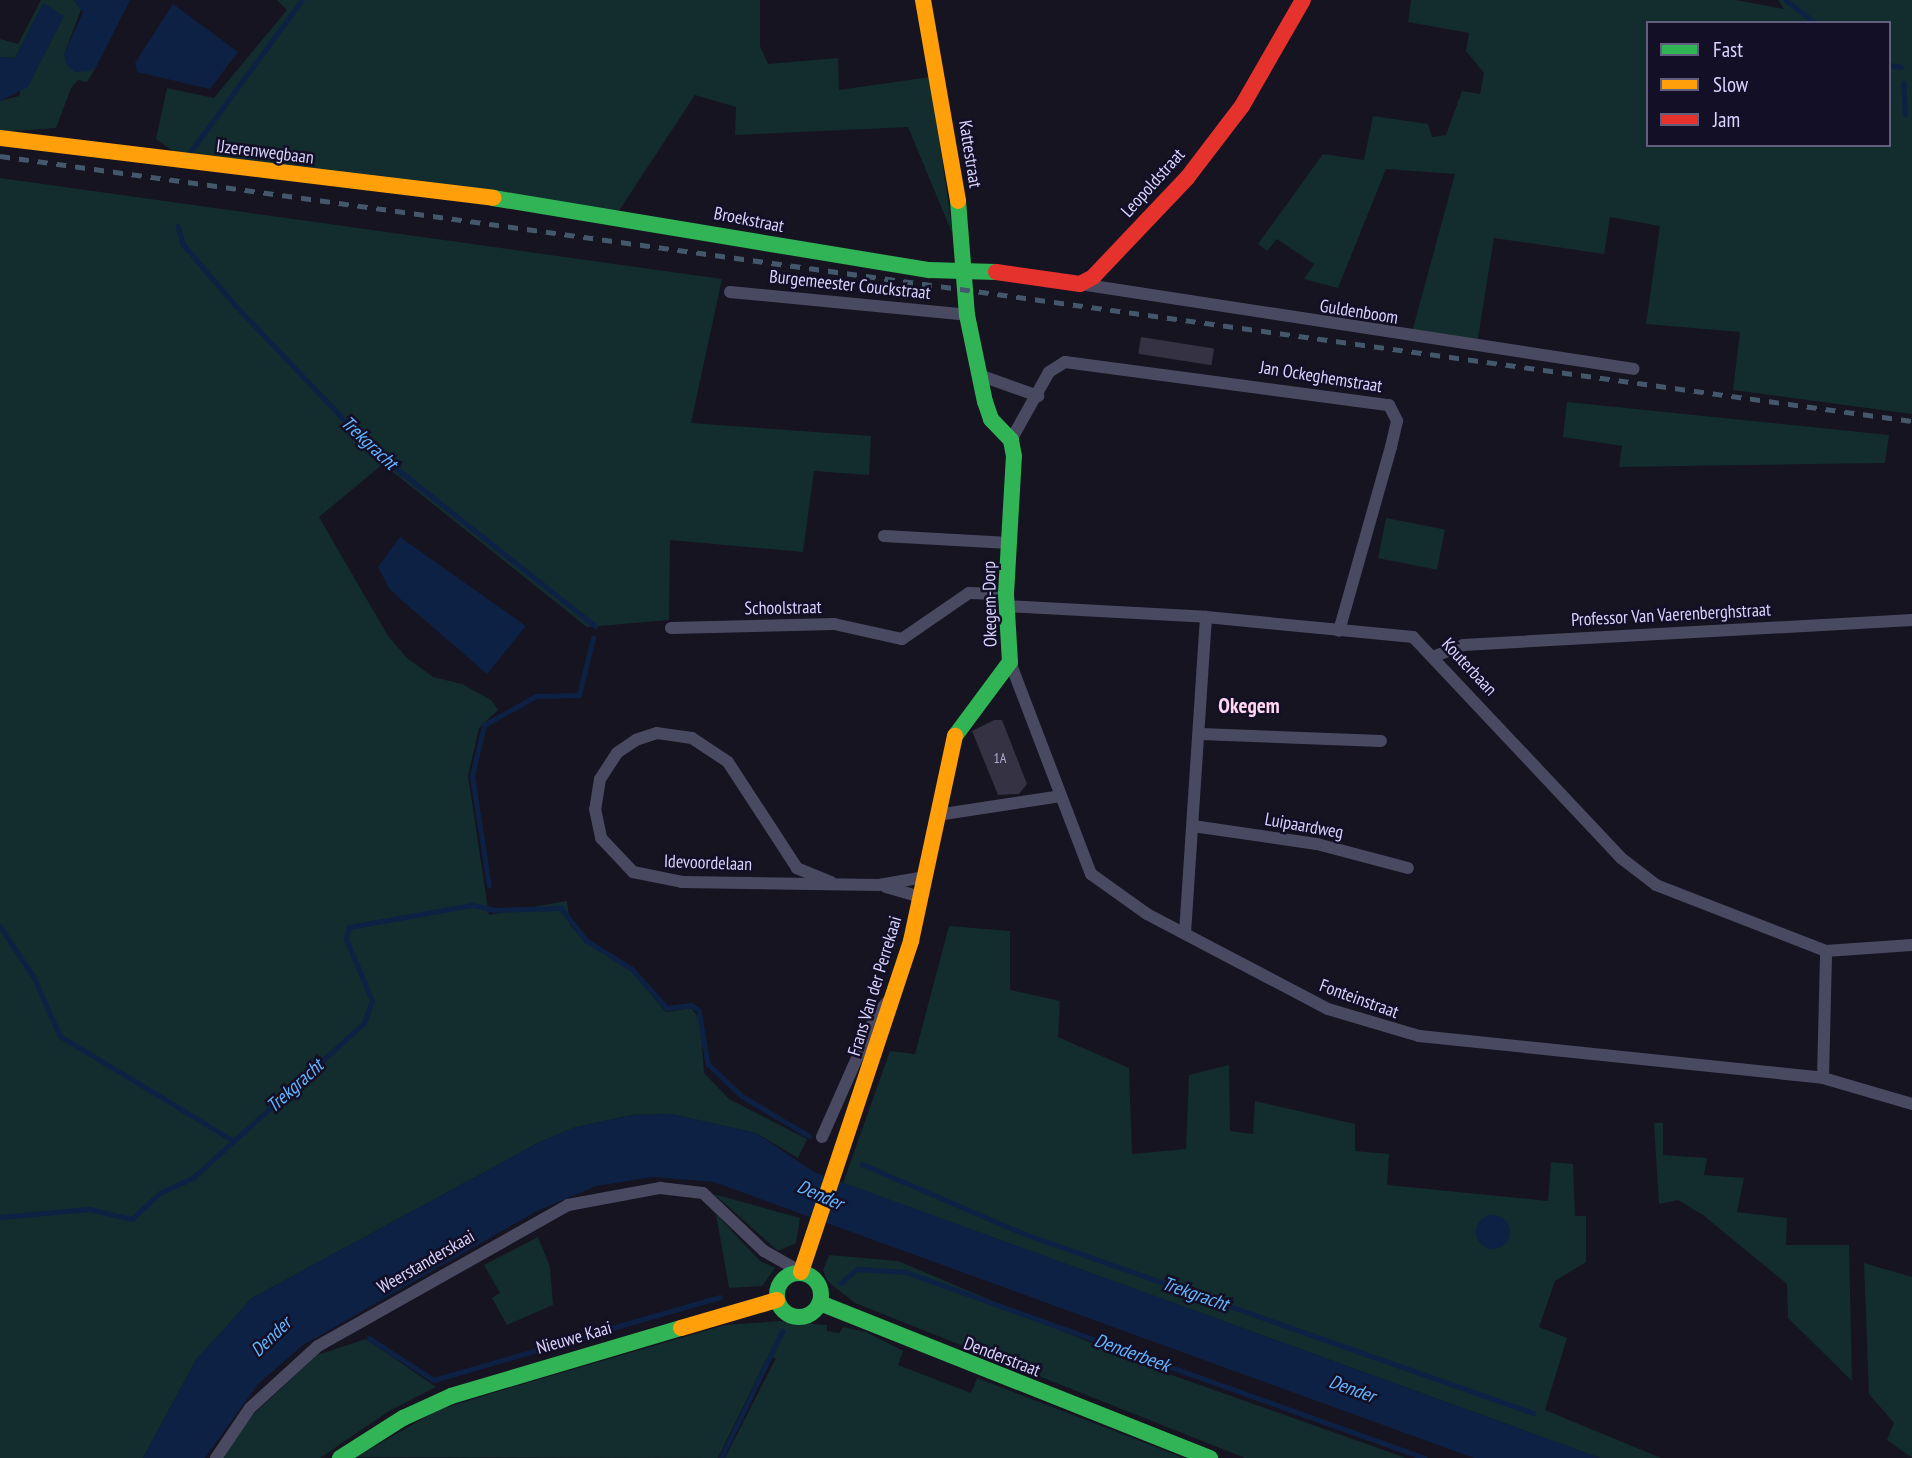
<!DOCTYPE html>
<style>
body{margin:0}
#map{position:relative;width:1912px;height:1458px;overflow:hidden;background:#161421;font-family:"PT Sans Narrow",sans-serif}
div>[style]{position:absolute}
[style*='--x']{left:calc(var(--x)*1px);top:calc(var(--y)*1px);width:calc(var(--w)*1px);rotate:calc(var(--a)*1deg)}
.green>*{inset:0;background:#132c2d;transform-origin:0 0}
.water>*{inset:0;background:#0d2144}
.round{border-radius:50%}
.stream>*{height:4.5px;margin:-2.25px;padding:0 2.25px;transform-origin:2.25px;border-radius:2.25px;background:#0d2144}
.building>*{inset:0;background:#343243;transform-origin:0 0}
.street>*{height:12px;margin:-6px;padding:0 6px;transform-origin:6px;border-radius:6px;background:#4a4962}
.fast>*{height:16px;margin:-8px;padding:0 8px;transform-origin:8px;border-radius:8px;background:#30b455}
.fast>.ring{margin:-8px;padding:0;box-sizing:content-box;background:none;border:16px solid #30b455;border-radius:50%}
.slow>*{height:16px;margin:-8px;padding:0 8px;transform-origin:8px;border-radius:8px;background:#ff9f0a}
.jam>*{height:16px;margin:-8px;padding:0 8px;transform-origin:8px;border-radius:8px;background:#e5322d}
.rail>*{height:4.5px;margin-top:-2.25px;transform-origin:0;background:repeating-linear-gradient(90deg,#43596b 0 10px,transparent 0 19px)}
span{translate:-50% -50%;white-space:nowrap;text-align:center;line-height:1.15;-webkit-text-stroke:5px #130f26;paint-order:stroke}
.number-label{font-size:14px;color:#b0acd0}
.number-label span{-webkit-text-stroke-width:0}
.street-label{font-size:18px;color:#d9d4ff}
.water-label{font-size:19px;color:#62b6ff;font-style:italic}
.quarter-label{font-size:21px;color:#ffd6f0;font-weight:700}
.legend{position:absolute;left:1646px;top:21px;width:245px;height:126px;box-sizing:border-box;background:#130f26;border:2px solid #625e7d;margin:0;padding:9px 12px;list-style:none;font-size:21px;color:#d9d4ff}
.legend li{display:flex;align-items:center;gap:14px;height:35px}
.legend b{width:35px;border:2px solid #625e7d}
</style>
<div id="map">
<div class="green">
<div style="clip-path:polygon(41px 0,73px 0,82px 7px,64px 54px,83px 69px,96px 67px,87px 82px,78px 80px,71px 88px,56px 128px,0 132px,0 101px,19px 96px,43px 4px,15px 58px,0 57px,0 39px,18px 44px)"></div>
<div style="clip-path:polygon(277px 0,760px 0,760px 46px,768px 64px,838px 58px,839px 90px,930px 77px,953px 235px,908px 127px,735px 135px,736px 107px,695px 95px,618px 212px,183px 158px,156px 139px,167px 88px,214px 98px,287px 10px)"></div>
<div style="clip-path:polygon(evenodd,1411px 0,1736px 0,1784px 9px,1778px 0,1912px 0,1912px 414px,1733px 390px,1740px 332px,1646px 324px,1660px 226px,1610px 217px,1604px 254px,1494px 238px,1477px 344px,1412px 332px,1455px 174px,1386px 169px,1338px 288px,1304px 279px,1314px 264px,1277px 239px,1267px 251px,1258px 244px,1323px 154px,1364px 160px,1373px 116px,1428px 124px,1432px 137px,1446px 135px,1462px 91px,1480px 94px,1484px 73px,1466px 51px,1469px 33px,1408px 22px,1411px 0,1648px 23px,1889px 23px,1889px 145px,1648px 145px,1648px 23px)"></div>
<div style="clip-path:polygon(0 178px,722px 279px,691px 423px,871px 436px,869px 475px,814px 471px,803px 552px,670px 540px,669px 620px,587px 627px,383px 464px,319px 517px,388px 636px,407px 658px,433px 677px,462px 684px,491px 700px,498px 710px,479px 728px,468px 776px,489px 915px,567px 901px,570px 925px,583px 940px,632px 972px,666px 1012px,691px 1008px,700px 1019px,704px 1073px,729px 1099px,807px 1139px,798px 1158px,756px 1133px,671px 1114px,631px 1115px,573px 1128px,538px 1143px,252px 1298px,196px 1360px,143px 1458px,0 1458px)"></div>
<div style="clip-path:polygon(1567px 402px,1889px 435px,1885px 463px,1619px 467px,1622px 446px,1563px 437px)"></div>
<div style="left:1386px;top:518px;width:60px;height:41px;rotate:11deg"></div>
<div style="clip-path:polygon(949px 926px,1010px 931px,1010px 990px,1060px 1001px,1058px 1037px,1129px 1068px,1132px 1154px,1186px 1149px,1189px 1075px,1229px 1065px,1230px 1131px,1253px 1134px,1255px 1101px,1355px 1124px,1355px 1151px,1389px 1154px,1387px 1185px,1548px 1201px,1551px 1162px,1573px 1164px,1575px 1216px,1586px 1216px,1586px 1262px,1555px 1281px,1539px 1327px,1567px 1338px,1545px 1410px,1661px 1458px,1600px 1458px,843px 1183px,890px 1051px,915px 1054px)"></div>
<div style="clip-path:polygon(1654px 1123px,1663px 1123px,1663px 1155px,1707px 1158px,1704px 1175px,1744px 1178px,1737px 1212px,1787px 1218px,1786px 1245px,1849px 1245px,1852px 1381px,1788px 1318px,1787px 1284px,1703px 1215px,1678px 1200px,1659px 1204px)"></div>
<div style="clip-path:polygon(714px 1194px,800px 1218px,796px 1243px,778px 1251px)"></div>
<div style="clip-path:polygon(716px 1214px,760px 1261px,775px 1268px,762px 1286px,729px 1288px)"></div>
<div style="clip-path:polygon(538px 1237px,550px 1267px,553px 1305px,507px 1325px,492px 1298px,500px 1293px,484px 1265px)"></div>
<div style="clip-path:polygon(829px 1255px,898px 1261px,1141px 1364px,1406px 1458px,1245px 1458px,855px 1303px,827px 1281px,823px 1270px)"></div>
<div style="clip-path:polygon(1864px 1263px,1912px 1277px,1912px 1458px,1887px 1440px,1894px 1423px,1869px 1394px)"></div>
<div style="clip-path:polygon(781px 1321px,827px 1325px,827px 1331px,839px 1333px,843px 1327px,866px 1332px,903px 1351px,898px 1365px,971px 1393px,977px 1378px,1184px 1458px,725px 1458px,776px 1358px,767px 1358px,718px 1458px,356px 1457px,438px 1410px,506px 1389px,725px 1325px)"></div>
<div style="clip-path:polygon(366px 1339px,436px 1387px,389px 1411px,320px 1458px,222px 1458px,242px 1425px,317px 1355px)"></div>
</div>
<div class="water">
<div style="clip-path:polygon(73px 0,130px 0,96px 67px,89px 71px,75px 72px,66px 64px,64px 54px,83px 12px)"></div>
<div style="clip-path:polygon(43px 3px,64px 16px,28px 87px,0 101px,0 57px,15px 58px)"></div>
<div style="clip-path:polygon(173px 4px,238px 52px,210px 89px,137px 72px,135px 63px)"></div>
<div style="clip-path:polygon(400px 537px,526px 626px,487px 674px,390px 590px,378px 567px)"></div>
<div style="clip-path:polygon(671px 1114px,756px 1133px,814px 1172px,1600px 1458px,1474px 1458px,714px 1182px,653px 1177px,596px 1186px,537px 1211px,303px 1345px,258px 1384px,205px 1458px,143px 1458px,196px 1360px,252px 1298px,538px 1143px,573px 1128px,631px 1115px)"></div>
<div class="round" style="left:1476px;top:1215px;width:34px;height:34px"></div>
</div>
<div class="stream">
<div style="--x:1786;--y:0;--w:37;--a:38"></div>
<div style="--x:1889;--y:65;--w:12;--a:9"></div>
<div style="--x:1904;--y:83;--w:31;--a:88"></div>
<div style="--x:188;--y:155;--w:192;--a:-53.7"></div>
<div style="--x:178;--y:226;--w:19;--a:74"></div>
<div style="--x:183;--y:244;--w:83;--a:49.4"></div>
<div style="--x:237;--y:307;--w:196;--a:46.4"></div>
<div style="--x:372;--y:449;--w:285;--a:38.4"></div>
<div style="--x:489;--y:886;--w:111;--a:-98.8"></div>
<div style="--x:472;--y:776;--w:52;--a:-76.8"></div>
<div style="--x:484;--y:725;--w:60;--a:-29.1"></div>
<div style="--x:536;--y:696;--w:43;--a:-1.3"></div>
<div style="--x:579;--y:695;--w:59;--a:-76.2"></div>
<div style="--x:0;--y:926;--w:61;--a:56.3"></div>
<div style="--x:34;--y:977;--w:64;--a:66.2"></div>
<div style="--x:60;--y:1036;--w:203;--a:31.1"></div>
<div style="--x:862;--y:1164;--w:174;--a:23.3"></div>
<div style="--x:1022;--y:1233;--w:542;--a:19.4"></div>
<div style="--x:0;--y:1217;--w:89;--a:-5.1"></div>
<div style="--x:89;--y:1209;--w:44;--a:13.1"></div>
<div style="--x:132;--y:1219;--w:38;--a:-43"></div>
<div style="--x:160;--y:1193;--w:38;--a:-25"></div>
<div style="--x:194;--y:1177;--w:229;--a:-42.2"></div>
<div style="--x:364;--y:1023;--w:23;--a:-70"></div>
<div style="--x:372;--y:1001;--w:67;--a:-112.8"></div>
<div style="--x:346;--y:939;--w:12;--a:-76"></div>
<div style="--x:349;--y:927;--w:126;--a:-10.1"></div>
<div style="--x:473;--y:905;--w:22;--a:13"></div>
<div style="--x:494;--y:910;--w:67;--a:-1.7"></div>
<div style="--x:561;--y:908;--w:41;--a:52"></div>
<div style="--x:586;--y:940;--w:54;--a:32.2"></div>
<div style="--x:632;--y:969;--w:52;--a:48.1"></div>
<div style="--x:667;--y:1008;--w:24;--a:-7"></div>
<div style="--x:691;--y:1005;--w:9;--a:32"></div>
<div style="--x:699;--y:1010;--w:55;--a:80.5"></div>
<div style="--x:708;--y:1064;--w:47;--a:43.3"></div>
<div style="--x:742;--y:1096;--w:78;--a:30.8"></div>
<div style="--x:841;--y:1283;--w:21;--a:-41"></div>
<div style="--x:857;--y:1269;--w:49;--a:3.5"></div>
<div style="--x:906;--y:1272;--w:551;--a:19.72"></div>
<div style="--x:612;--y:1328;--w:112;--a:-16"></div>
<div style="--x:369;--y:1338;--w:77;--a:32.9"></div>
<div style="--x:434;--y:1380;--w:172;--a:-16.2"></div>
<div style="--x:721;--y:1458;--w:141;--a:-64.3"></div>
</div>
<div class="building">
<div style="left:1141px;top:337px;width:74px;height:17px;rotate:9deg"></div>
<div style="clip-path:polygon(994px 720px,1002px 720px,1027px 784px,1019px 794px,998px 795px,972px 731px)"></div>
</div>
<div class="street">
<div style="--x:1080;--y:284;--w:560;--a:8.72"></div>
<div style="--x:730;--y:292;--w:238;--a:5.5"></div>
<div style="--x:979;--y:375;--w:63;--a:19.6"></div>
<div style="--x:1011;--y:440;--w:78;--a:-60.8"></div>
<div style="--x:1049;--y:372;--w:19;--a:-32"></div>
<div style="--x:1065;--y:362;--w:327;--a:7.6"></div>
<div style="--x:1389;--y:405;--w:18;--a:63"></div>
<div style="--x:1397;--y:421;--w:27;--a:103"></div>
<div style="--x:1391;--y:447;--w:191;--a:105.8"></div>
<div style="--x:884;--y:536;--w:125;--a:3.2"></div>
<div style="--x:1006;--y:606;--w:200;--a:3.1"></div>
<div style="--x:1206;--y:617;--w:208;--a:5.5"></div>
<div style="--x:1413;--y:637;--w:303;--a:46.7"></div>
<div style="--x:1621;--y:858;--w:44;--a:37.6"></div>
<div style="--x:1656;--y:885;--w:182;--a:21.2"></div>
<div style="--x:1826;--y:951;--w:86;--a:-4"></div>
<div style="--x:671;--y:628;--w:163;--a:-1.4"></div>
<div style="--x:834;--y:624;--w:70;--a:12.4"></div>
<div style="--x:902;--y:639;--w:81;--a:-34.5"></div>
<div style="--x:969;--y:593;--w:37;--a:2"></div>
<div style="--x:1435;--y:656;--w:30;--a:-21"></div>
<div style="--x:1463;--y:645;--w:450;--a:-3.2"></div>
<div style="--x:1010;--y:662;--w:227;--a:69.1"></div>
<div style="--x:1091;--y:874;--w:69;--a:35.5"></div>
<div style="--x:1147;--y:914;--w:204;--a:27.7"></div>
<div style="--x:1328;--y:1009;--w:95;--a:16.5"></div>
<div style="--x:1419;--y:1036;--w:406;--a:5.9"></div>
<div style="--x:1823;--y:1078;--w:93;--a:16.3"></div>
<div style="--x:1201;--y:734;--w:180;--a:2.2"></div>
<div style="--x:937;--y:815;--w:125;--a:-8.7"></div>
<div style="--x:1193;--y:826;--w:125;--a:8.3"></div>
<div style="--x:1317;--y:844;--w:94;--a:14.8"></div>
<div style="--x:831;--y:882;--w:37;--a:-158"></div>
<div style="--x:797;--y:868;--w:126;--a:-123.1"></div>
<div style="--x:728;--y:762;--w:43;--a:-146.3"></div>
<div style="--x:692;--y:738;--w:35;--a:-172"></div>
<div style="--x:657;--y:733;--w:22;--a:162"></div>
<div style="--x:636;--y:740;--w:23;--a:146"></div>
<div style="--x:617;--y:753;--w:31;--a:123"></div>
<div style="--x:600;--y:779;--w:30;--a:99"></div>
<div style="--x:595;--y:809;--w:30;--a:78"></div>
<div style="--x:601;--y:838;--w:47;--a:46.7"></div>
<div style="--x:633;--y:872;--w:50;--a:11.5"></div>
<div style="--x:682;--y:882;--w:197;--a:0.9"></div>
<div style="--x:879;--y:885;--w:47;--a:-9.9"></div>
<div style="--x:886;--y:887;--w:36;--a:16"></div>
<div style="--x:1185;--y:933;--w:317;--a:-86.2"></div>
<div style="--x:1823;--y:1078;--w:127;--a:-88.6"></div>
<div style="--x:822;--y:1137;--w:136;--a:-66.1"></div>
<div style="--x:877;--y:1013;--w:16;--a:-47"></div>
<div style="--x:216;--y:1458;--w:60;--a:-55.8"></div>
<div style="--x:250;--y:1408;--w:92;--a:-42.4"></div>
<div style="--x:318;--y:1346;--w:287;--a:-29.4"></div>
<div style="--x:568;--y:1205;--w:94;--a:-10.5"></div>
<div style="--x:660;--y:1188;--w:43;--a:6.6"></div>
<div style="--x:703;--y:1193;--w:84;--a:43.6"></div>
<div style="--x:764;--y:1251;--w:43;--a:29.6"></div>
</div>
<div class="fast">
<div style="--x:493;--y:198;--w:442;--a:9.4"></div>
<div style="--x:929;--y:270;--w:67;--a:1.7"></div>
<div style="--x:955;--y:736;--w:92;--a:-53.4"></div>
<div style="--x:1010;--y:662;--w:68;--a:-93.4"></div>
<div style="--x:1006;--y:594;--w:138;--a:-86.7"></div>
<div style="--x:1014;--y:456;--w:16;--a:-101"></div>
<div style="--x:1011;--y:440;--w:29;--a:-134"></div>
<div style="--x:991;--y:419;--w:18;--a:-109"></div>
<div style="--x:985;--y:402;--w:89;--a:-101.7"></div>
<div style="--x:967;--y:315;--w:114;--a:-94.5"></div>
<div class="ring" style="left:777px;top:1273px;width:28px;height:28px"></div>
<div style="--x:820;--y:1303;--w:420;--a:21.7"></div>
<div style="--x:340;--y:1458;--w:75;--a:-32.4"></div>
<div style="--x:403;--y:1418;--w:53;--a:-24.6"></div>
<div style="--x:451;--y:1396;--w:240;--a:-16.5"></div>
</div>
<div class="slow">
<div style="--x:923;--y:0;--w:204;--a:80.1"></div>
<div style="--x:0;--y:138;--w:497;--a:6.9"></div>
<div style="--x:801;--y:1272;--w:349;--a:-71.6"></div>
<div style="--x:911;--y:941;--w:210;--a:-77.9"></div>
<div style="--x:681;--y:1328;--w:100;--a:-16.3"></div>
</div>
<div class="jam">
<div style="--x:996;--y:272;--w:85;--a:8.1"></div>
<div style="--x:1080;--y:284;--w:15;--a:-28"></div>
<div style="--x:1093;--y:277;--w:137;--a:-46.5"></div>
<div style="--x:1187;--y:178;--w:91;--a:-52.6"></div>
<div style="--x:1242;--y:106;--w:122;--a:-60.1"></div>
</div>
<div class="rail">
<div style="--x:0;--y:156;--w:1930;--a:7.89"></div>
</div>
<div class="number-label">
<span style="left:1000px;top:758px">1A</span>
</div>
<div class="street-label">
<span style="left:265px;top:152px;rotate:7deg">IJzerenwegbaan</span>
<span style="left:970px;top:154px;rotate:81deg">Kattestraat</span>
<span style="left:1153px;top:183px;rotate:-48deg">Leopoldstraat</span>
<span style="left:749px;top:220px;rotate:11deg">Broekstraat</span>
<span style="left:850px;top:285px;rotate:6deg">Burgemeester Couckstraat</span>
<span style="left:1359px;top:312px;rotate:9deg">Guldenboom</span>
<span style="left:1321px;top:377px;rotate:9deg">Jan Ockeghemstraat</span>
<span style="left:990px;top:604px;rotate:-91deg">Okegem-Dorp</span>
<span style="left:783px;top:608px;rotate:-1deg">Schoolstraat</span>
<span style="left:1671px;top:615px;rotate:-3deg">Professor Van Vaerenberghstraat</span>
<span style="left:1469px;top:667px;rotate:47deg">Kouterbaan</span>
<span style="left:1304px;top:826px;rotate:10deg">Luipaardweg</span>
<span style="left:708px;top:863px;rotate:2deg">Idevoordelaan</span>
<span style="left:875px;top:986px;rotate:-73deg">Frans Van der Perrekaai</span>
<span style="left:1359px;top:999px;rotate:20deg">Fonteinstraat</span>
<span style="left:426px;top:1262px;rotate:-30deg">Weerstanderskaai</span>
<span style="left:574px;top:1338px;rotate:-16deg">Nieuwe Kaai</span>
<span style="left:1002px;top:1357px;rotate:21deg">Denderstraat</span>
</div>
<div class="water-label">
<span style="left:369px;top:443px;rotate:43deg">Trekgracht</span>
<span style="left:295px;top:1086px;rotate:-42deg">Trekgracht</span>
<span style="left:820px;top:1195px;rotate:24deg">Dender</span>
<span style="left:1195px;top:1294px;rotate:19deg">Trekgracht</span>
<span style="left:271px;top:1337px;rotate:-44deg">Dender</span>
<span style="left:1132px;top:1353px;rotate:20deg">Denderbeek</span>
<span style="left:1352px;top:1389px;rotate:20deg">Dender</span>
</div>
<div class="quarter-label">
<span style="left:1249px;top:706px">Okegem</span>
</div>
<ul class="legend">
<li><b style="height:9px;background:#30b455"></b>Fast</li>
<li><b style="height:9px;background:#ff9f0a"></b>Slow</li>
<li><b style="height:9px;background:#e5322d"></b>Jam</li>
</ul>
</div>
